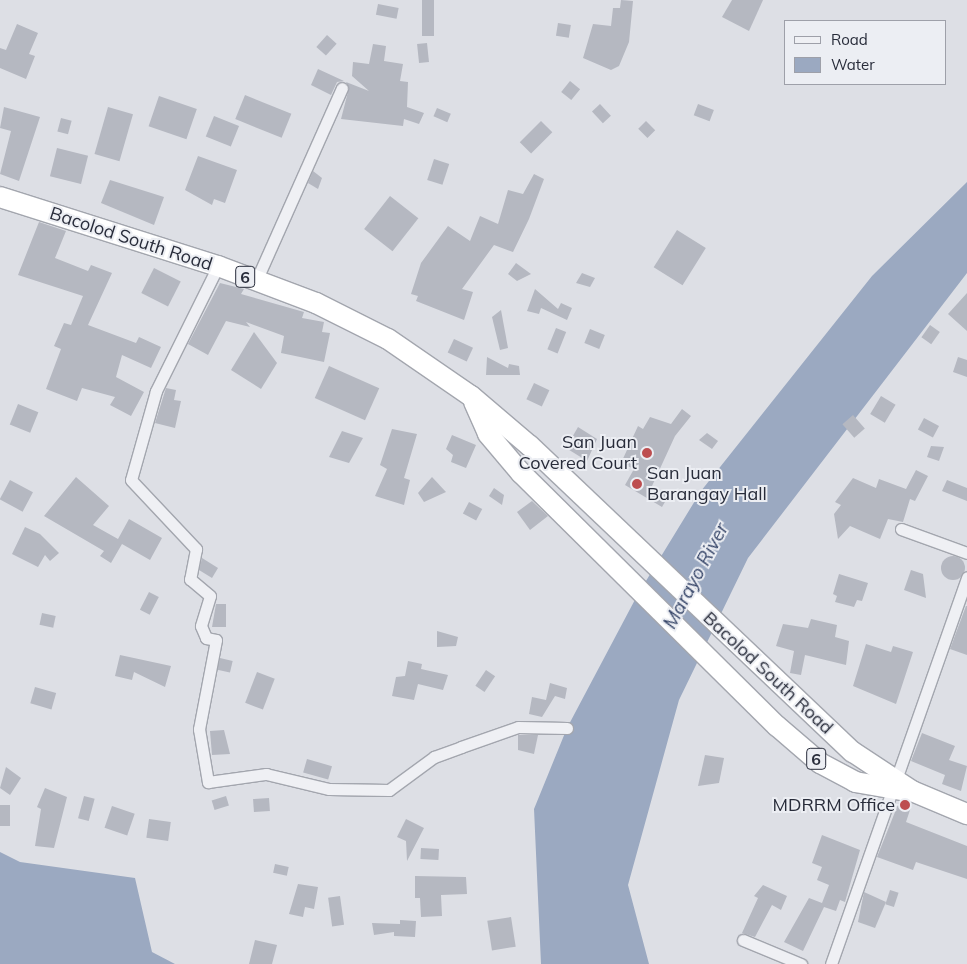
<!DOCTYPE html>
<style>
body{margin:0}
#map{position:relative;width:967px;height:964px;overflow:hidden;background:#dddfe5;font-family:Mulish,sans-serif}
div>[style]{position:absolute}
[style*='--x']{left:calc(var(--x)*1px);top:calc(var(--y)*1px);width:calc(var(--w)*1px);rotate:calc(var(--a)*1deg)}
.water>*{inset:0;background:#9ba9c1}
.building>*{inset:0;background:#b5b8c1;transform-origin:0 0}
.round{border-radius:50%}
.roads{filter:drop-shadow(1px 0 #a3a6ae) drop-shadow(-1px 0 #a3a6ae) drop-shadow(0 1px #a3a6ae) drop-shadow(0 -1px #a3a6ae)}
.street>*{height:11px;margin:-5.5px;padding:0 5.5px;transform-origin:5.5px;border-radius:5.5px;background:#eff0f4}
.highway>*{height:20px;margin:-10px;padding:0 10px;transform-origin:10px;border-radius:10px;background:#fff}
.dots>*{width:14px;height:14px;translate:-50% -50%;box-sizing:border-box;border:2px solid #eceef3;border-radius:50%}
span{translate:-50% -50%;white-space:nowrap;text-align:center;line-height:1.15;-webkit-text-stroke:4px #eceef3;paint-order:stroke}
.shield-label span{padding:1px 4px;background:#eceef3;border:1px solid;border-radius:4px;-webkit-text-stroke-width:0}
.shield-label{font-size:16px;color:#282c3a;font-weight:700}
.street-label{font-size:18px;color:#282c3a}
.poi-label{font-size:18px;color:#282c3a}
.right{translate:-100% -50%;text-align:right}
.left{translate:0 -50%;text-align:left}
.water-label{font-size:19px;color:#374669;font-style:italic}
.legend{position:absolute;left:784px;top:20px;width:162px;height:65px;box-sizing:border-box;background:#eceef3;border:1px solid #9ea0a9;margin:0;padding:6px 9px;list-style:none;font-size:15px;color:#282c3a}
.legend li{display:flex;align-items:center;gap:10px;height:25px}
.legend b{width:25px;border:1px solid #9ea0a9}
</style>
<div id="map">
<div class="water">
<div style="clip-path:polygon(967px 182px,967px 273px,748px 558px,679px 700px,628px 885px,649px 964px,541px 964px,534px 809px,567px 728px,638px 594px,701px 491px,872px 276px)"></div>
<div style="clip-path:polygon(0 852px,20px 862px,135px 878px,152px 952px,175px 964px,0 964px)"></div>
</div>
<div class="building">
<div style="left:422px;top:0;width:12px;height:36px"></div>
<div style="clip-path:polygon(621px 0,633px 1px,629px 42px,619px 66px,611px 70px,583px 58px,593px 24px,611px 26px,613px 8px,620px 8px)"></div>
<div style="clip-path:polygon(732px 0,763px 0,749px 31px,722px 17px)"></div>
<div style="left:378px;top:4px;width:21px;height:11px;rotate:11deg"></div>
<div style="left:558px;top:23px;width:13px;height:13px;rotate:9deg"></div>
<div style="clip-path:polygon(17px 24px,38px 33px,29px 54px,35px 56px,26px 79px,0 68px,0 48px,6px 50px)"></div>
<div style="left:327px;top:35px;width:13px;height:16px;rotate:42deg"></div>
<div style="left:427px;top:43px;width:19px;height:10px;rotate:84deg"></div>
<div style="clip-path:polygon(373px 44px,386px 46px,384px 61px,403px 64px,400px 81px,408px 82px,407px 107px,424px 113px,419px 124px,404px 119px,403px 126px,341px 119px,349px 88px,346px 82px,369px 91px,352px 76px,353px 62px,369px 64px)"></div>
<div style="clip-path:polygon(318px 69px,344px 81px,337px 82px,331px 95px,311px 85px)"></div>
<div style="left:570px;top:81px;width:13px;height:14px;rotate:39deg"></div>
<div style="left:245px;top:95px;width:50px;height:26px;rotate:22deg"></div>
<div style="left:159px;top:96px;width:40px;height:32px;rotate:19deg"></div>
<div style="left:600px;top:104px;width:16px;height:11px;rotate:47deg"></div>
<div style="left:698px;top:104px;width:17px;height:12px;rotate:21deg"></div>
<div style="clip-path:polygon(4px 107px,40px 117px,19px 181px,0 174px,11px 131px,0 128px)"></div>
<div style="left:108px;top:107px;width:26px;height:49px;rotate:16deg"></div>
<div style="left:437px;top:108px;width:15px;height:9px;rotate:23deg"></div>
<div style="left:214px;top:116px;width:27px;height:22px;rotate:22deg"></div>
<div style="left:61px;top:118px;width:11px;height:14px;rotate:15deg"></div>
<div style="left:541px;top:121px;width:16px;height:30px;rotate:45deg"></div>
<div style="left:646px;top:121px;width:13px;height:11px;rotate:45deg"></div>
<div style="left:57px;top:148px;width:32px;height:29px;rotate:14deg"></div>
<div style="clip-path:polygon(198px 156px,237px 170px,225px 203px,214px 199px,212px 205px,185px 190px)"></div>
<div style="left:434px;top:159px;width:16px;height:22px;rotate:18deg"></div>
<div style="clip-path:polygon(313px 171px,322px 178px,318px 189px,308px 183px)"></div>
<div style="clip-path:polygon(534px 174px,544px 179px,529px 219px,513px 252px,494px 245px,462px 289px,473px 292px,464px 320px,416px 301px,418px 296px,411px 294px,421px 263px,448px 226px,470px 241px,480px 216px,498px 224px,508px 190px,523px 194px)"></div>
<div style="clip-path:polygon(110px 180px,164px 197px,154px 225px,101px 203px)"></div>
<div style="left:390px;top:196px;width:36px;height:42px;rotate:38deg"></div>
<div style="clip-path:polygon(39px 222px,66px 231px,55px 258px,88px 271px,91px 265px,112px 273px,88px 325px,136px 343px,139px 337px,161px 347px,151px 368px,122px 355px,116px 377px,144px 392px,131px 416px,110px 405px,115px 397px,82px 388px,77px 401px,46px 389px,61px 349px,54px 346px,64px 323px,71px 325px,83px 296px,18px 275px)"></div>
<div style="left:677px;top:230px;width:34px;height:44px;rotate:32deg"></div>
<div style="clip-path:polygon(516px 263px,531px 274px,517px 281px,508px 274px)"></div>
<div style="left:154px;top:268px;width:30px;height:28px;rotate:27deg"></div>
<div style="clip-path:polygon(582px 273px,595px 278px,590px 287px,576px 283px)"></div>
<div style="clip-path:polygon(220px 283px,244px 289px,241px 294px,304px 312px,302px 318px,324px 322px,322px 332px,330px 333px,324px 362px,281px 353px,284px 336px,246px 322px,250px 327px,226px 321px,208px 355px,188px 344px)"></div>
<div style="clip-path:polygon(535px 289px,558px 309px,561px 303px,572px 308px,567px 320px,541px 308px,539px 314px,527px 311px)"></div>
<div style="clip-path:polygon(967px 293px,967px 331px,948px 314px)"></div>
<div style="clip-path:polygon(501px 310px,508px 348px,500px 350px,492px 317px)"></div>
<div style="left:930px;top:325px;width:12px;height:15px;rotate:35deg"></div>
<div style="left:556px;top:328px;width:11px;height:23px;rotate:22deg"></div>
<div style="left:590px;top:329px;width:16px;height:15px;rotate:22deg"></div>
<div style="clip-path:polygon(254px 332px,277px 363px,261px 389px,231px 370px)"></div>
<div style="left:454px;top:339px;width:21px;height:15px;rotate:25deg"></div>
<div style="clip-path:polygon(487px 357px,508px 368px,509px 364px,519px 366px,520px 375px,486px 375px)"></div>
<div style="clip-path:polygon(958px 357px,967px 360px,967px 377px,953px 372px)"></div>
<div style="left:329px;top:366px;width:55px;height:35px;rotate:24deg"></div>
<div style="left:534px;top:383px;width:17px;height:18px;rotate:25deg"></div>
<div style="clip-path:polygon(166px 388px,176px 390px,174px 400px,181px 401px,175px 428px,155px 423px)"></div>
<div style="left:881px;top:396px;width:17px;height:21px;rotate:31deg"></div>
<div style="left:18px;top:404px;width:22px;height:22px;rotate:22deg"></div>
<div style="clip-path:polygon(682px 409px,691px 416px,675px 436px,652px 486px,669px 495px,662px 507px,625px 485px,634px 469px,621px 463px,638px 426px,643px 429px,650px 417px,671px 424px)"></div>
<div style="left:853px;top:415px;width:18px;height:14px;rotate:49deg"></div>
<div style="left:924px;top:418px;width:17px;height:13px;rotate:28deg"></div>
<div style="clip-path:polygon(578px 427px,597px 439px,587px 461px,566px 448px)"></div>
<div style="clip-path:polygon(392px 429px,417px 434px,404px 478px,410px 480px,404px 505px,375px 496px,387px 469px,380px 465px)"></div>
<div style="clip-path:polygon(342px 431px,363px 438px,349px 463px,329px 457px)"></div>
<div style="clip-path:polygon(707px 433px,718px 441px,712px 449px,699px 440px)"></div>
<div style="clip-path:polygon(452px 435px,476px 445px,466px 468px,451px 462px,453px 455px,446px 449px)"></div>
<div style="clip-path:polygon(931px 446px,944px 447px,939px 461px,927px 457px)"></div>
<div style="clip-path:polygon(916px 470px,928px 476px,915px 501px,910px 499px,903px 522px,888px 519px,880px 539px,850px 526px,838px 539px,834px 514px,841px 505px,835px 502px,853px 478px,876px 488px,879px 479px,906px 489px)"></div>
<div style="clip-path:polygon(76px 477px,109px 506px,93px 525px,118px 539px,129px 519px,162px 538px,150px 560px,122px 544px,111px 563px,100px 556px,104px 551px,44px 516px)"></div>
<div style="clip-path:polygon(432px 477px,446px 492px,424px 502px,418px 493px)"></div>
<div style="left:10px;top:480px;width:26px;height:22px;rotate:28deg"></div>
<div style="clip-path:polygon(947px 480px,967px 488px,967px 501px,942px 491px)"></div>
<div style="clip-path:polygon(494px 488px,504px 495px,502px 505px,489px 496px)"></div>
<div style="clip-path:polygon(532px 501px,548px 516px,530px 530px,517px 512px)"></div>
<div style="left:469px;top:502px;width:15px;height:13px;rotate:28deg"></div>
<div style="clip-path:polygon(25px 527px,40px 534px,59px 553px,50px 561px,45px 555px,38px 567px,12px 554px)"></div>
<div class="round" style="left:941px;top:556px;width:24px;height:24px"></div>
<div style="clip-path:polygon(202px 558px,218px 568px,212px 578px,199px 570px)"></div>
<div style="clip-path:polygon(911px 570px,923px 574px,926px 598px,904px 590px)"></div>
<div style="clip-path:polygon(839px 574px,868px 583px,862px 601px,857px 600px,854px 607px,835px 602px,837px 596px,833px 594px)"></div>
<div style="left:149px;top:592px;width:11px;height:20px;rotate:27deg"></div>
<div style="clip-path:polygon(216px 604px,226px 604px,226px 627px,212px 627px)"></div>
<div style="clip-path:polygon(966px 606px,967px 606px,967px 655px,950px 649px)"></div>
<div style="left:42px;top:613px;width:14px;height:12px;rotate:12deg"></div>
<div style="clip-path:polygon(811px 619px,837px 625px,835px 637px,849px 641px,846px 665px,805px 655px,801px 675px,790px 673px,794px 651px,776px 646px,783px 624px,808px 628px)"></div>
<div style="clip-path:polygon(437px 631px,458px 637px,456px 646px,437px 647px)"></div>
<div style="clip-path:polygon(866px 644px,891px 652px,893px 646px,913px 652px,896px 704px,853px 686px)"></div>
<div style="clip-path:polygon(120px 655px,171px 666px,165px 687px,134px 672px,132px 680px,115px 676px)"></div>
<div style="left:220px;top:658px;width:13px;height:12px;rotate:13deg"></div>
<div style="clip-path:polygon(408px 661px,422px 664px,421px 669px,448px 675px,443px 690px,418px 684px,414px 700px,392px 696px,396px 677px,405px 676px)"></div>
<div style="left:486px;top:670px;width:11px;height:19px;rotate:34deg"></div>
<div style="left:257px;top:672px;width:19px;height:33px;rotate:21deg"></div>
<div style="clip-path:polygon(550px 683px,567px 688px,565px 699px,555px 696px,542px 717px,529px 714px,532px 697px,546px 700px)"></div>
<div style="left:35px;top:687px;width:22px;height:17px;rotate:16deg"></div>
<div style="clip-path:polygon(224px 730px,230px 754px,212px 755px,210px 731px)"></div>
<div style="clip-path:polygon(922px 733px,955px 746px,949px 760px,967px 766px,961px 791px,942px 784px,945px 775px,911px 761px)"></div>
<div style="clip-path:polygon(518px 735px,538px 735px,534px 754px,518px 750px)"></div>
<div style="clip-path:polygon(705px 755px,724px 758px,719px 783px,698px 786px)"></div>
<div style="left:307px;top:759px;width:26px;height:14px;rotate:16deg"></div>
<div style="clip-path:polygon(6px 767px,21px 778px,10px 795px,0 788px)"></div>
<div style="clip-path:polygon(45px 788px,67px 797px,54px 848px,35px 846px,41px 809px,37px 807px)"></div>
<div style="left:84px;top:796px;width:11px;height:23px;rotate:15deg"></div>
<div style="left:226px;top:796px;width:10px;height:15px;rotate:73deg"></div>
<div style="left:269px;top:798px;width:13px;height:16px;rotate:86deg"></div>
<div style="clip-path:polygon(899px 802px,912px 804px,906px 822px,967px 846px,967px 879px,916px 862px,913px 870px,877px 857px)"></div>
<div style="left:0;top:805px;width:10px;height:21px"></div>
<div style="left:112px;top:806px;width:24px;height:23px;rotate:19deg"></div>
<div style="left:149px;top:819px;width:22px;height:19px;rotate:8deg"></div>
<div style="clip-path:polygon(406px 819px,424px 828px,407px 861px,406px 841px,397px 837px)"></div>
<div style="clip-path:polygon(822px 835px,860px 850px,845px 902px,840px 900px,836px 911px,824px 907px,803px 951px,784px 942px,809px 898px,822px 903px,829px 885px,817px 880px,822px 867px,812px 863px)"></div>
<div style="left:421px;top:848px;width:18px;height:11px;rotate:3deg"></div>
<div style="left:275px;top:864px;width:14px;height:9px;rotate:12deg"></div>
<div style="clip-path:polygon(415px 876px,466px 877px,467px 894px,441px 895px,442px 916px,421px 917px,420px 898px,415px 898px)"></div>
<div style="clip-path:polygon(298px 884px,318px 887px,314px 909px,305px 907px,303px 917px,289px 914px)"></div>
<div style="clip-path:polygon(763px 885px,787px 896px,781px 910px,772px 905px,755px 937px,742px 933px,758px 898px,754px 896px)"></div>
<div style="left:890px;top:890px;width:9px;height:15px;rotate:18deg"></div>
<div style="clip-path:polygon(864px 892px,886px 902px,875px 928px,858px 922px)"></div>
<div style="left:340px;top:896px;width:29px;height:12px;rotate:82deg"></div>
<div style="left:511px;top:917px;width:30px;height:24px;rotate:81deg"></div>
<div style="clip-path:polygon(400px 920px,416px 921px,415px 937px,394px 936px,394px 932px,374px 935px,372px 923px,400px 924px)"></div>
<div style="clip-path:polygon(255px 940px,277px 945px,272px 964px,249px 964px)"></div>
</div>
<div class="roads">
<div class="street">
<div style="--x:218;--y:266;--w:140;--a:116.4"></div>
<div style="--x:156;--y:391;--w:92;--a:105.7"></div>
<div style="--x:131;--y:480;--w:95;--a:46.7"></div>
<div style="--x:196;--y:549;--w:31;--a:101"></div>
<div style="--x:190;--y:579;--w:26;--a:40"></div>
<div style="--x:210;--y:596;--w:31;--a:107"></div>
<div style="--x:201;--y:626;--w:13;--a:67"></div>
<div style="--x:206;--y:638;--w:10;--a:11"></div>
<div style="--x:216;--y:640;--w:91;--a:100.8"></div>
<div style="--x:199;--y:729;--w:54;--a:80.4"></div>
<div style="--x:208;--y:782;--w:59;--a:-7.9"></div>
<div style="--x:266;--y:774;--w:65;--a:13.4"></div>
<div style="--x:329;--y:789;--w:60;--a:1"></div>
<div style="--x:389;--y:790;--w:56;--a:-36.3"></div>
<div style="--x:434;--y:757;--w:29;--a:-20"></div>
<div style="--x:461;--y:747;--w:60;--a:-19.3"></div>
<div style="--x:518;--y:727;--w:49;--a:1.2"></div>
<div style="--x:256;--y:281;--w:211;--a:-66"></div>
<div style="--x:901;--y:529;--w:70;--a:20"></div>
<div style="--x:743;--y:940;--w:63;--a:22.5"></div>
<div style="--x:831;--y:964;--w:410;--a:-70.6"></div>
</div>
<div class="highway">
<div style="--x:0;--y:197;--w:229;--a:17.6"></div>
<div style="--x:218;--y:266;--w:105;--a:20.7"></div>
<div style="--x:316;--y:303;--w:80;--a:26.6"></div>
<div style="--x:388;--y:339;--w:101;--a:34.5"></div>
<div style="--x:471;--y:396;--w:77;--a:40.3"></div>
<div style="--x:530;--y:446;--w:445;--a:43.5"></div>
<div style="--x:853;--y:752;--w:71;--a:33.5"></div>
<div style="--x:912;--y:791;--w:60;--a:22.7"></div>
<div style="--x:474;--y:402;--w:35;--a:66"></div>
<div style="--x:488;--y:434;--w:51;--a:49.8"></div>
<div style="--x:521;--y:473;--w:360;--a:44.7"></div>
<div style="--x:777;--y:726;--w:57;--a:40.7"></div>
<div style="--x:820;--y:763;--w:40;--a:28"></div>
<div style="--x:855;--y:782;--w:48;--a:9.7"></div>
</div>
</div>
<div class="dots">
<div style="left:647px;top:453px;background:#bd4e50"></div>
<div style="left:637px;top:484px;background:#bd4e50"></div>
<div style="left:905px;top:805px;background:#bd4e50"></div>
</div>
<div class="shield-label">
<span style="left:245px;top:277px">6</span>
<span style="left:816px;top:759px">6</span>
</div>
<div class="street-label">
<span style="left:131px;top:239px;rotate:18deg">Bacolod South Road</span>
<span style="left:768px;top:673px;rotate:43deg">Bacolod South Road</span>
</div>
<div class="poi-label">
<span class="right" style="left:637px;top:453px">San Juan<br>Covered Court</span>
<span class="left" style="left:647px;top:484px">San Juan<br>Barangay Hall</span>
<span class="right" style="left:895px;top:805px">MDRRM Office</span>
</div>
<div class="water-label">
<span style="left:696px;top:576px;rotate:-62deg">Marayo River</span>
</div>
<ul class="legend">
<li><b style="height:6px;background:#eff0f4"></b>Road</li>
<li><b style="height:14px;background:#9ba9c1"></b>Water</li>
</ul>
</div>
